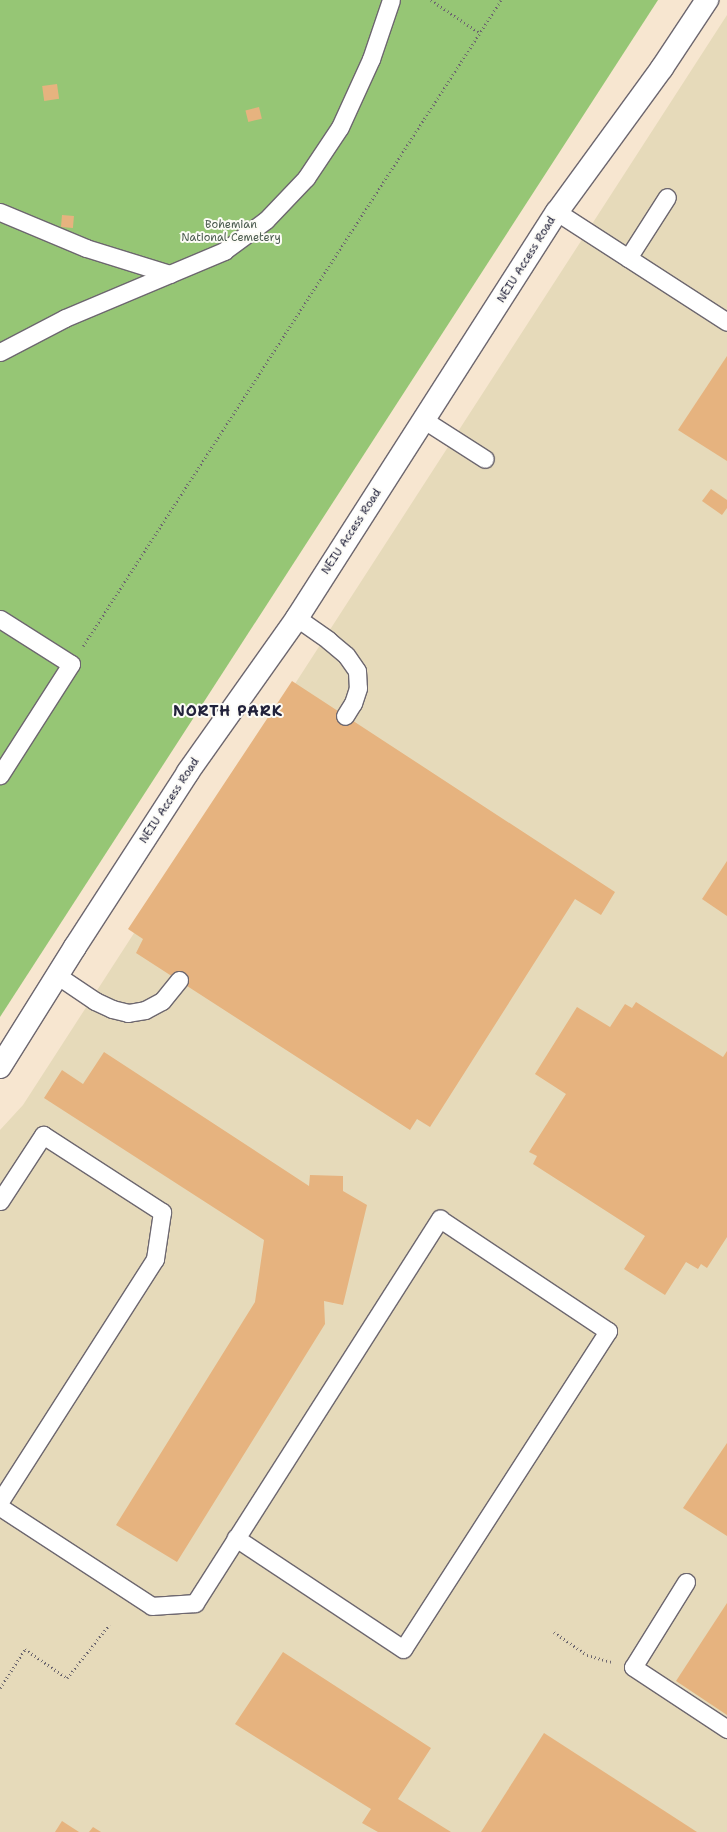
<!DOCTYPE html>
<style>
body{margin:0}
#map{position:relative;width:727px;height:1832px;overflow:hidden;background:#f7e6d0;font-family:"Shantell Sans",sans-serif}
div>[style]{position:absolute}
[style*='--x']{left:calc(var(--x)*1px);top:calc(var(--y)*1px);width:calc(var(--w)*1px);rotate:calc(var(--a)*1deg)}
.built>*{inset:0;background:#e6daba}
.green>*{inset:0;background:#96c675}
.building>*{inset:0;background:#e6b37f;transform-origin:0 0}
.path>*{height:2.5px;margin-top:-1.25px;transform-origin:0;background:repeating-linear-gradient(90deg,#6d676f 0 1px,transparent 0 4px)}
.roads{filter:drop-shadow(1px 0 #6d676f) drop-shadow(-1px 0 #6d676f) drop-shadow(0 1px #6d676f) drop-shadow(0 -1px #6d676f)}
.lane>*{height:17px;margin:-8.5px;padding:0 8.5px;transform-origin:8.5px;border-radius:8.5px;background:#fff}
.street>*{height:22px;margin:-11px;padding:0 11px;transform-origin:11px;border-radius:11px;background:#fff}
span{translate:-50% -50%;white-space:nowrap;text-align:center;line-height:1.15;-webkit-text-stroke:4px #fdfcf7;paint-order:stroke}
.park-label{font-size:11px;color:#4b5b4f}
.street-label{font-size:11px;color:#22223b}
.district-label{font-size:15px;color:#22223b;font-weight:700;letter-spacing:1px}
</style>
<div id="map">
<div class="built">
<div style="clip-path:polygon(727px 15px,727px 1832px,0 1832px,0 1130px,23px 1105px)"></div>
</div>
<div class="green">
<div style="clip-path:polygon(0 0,658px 0,0 1017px)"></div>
</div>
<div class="building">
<div style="left:57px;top:84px;width:15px;height:15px;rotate:82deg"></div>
<div style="left:259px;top:107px;width:12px;height:14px;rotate:76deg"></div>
<div style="left:62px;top:215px;width:12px;height:12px;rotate:5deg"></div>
<div style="clip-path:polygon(727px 356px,727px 461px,678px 430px)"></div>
<div style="clip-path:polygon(711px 489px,727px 500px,727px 508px,722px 515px,702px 501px)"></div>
<div style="clip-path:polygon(292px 681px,615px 892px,601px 915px,575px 899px,430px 1127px,417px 1119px,410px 1130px,136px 953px,143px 939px,128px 929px)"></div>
<div style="clip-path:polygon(727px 861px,727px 916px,702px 899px)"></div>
<div style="clip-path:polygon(636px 1002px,723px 1057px,727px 1051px,727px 1237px,707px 1268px,701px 1264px,698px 1269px,686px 1262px,665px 1295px,624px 1269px,645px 1236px,533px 1164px,537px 1156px,529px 1152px,566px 1094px,535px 1074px,577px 1007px,610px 1027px,625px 1004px,632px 1008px)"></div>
<div style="clip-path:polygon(104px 1052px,309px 1186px,310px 1175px,343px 1176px,343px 1191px,367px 1205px,343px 1305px,324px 1301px,325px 1324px,177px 1562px,116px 1525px,255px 1302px,264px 1240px,44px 1098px,62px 1070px,83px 1084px)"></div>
<div style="clip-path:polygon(727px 1443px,727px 1536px,683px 1508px)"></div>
<div style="clip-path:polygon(727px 1603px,727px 1715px,676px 1681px)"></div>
<div style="clip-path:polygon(283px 1652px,431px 1748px,398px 1799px,451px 1832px,378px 1832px,362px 1823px,371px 1809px,235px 1724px)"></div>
<div style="clip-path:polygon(544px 1733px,697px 1832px,481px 1832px)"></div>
<div style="clip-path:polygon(62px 1821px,79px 1832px,55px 1832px)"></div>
<div style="clip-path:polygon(93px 1827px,101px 1832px,89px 1832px)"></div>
</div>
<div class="path">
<div style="--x:431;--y:0;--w:59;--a:34"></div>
<div style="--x:83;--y:646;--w:769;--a:-57.09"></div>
<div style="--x:554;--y:1632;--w:40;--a:34.9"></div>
<div style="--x:587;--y:1655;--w:25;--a:16"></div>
<div style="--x:0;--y:1688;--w:46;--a:-57.3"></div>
<div style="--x:25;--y:1649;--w:51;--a:34.6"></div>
<div style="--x:67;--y:1678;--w:68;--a:-51.6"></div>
</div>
<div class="roads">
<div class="lane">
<div style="--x:0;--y:212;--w:93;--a:22.7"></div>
<div style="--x:86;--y:248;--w:88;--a:17.2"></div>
<div style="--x:557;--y:212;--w:202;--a:32.9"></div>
<div style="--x:628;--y:258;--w:72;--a:-57.4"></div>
<div style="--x:0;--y:352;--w:73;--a:-27.6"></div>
<div style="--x:65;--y:318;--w:173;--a:-22.8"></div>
<div style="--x:224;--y:251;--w:52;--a:-36.4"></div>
<div style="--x:266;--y:220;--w:58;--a:-46.4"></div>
<div style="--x:306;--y:178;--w:61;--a:-56.3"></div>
<div style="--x:340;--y:127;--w:75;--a:-65.5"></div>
<div style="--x:371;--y:59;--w:62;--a:-71.3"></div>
<div style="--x:424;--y:420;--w:72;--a:32.6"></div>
<div style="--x:297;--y:618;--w:38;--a:35"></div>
<div style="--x:328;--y:640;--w:23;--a:40"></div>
<div style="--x:346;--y:655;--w:19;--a:55"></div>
<div style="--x:357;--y:671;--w:17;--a:87"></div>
<div style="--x:358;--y:688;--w:16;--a:108"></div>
<div style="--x:353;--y:703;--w:15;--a:122"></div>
<div style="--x:0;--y:619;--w:84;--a:32.4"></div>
<div style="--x:71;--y:664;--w:132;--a:122.6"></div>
<div style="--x:58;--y:976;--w:45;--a:34"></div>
<div style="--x:95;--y:1001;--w:19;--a:25"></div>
<div style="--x:112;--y:1009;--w:16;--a:14"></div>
<div style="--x:128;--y:1013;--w:17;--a:-10"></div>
<div style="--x:145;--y:1010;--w:19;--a:-28"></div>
<div style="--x:162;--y:1001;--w:27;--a:-51"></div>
<div style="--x:0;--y:1201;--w:79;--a:-56.9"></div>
<div style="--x:43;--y:1135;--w:142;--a:32.9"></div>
<div style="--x:162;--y:1212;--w:48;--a:98.5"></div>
<div style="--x:155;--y:1259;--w:287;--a:122.6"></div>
<div style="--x:0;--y:1507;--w:181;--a:33.1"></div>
<div style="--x:152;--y:1606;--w:43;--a:-4"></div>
<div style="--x:195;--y:1603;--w:456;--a:-57.5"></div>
<div style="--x:440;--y:1219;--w:202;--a:33.7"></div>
<div style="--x:608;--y:1331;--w:378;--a:122.8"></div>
<div style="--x:403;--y:1649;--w:201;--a:-146.4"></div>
<div style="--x:686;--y:1582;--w:100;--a:121.9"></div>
<div style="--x:633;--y:1667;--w:113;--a:33.4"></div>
</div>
<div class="street">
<div style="--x:0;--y:1067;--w:142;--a:-58"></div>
<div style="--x:75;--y:947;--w:208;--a:-57.1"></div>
<div style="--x:188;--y:772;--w:189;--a:-54.7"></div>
<div style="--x:297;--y:618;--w:482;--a:-57.4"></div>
<div style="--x:557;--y:212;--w:178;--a:-53.9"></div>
<div style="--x:662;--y:68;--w:82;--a:-56.5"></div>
</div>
</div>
<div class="park-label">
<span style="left:231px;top:232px">Bohemian<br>National Cemetery</span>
</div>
<div class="street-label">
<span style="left:527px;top:260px;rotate:-58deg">NEIU Access Road</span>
<span style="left:352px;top:532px;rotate:-57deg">NEIU Access Road</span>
<span style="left:170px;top:801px;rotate:-57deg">NEIU Access Road</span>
</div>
<div class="district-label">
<span style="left:228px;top:712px">NORTH PARK</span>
</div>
</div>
